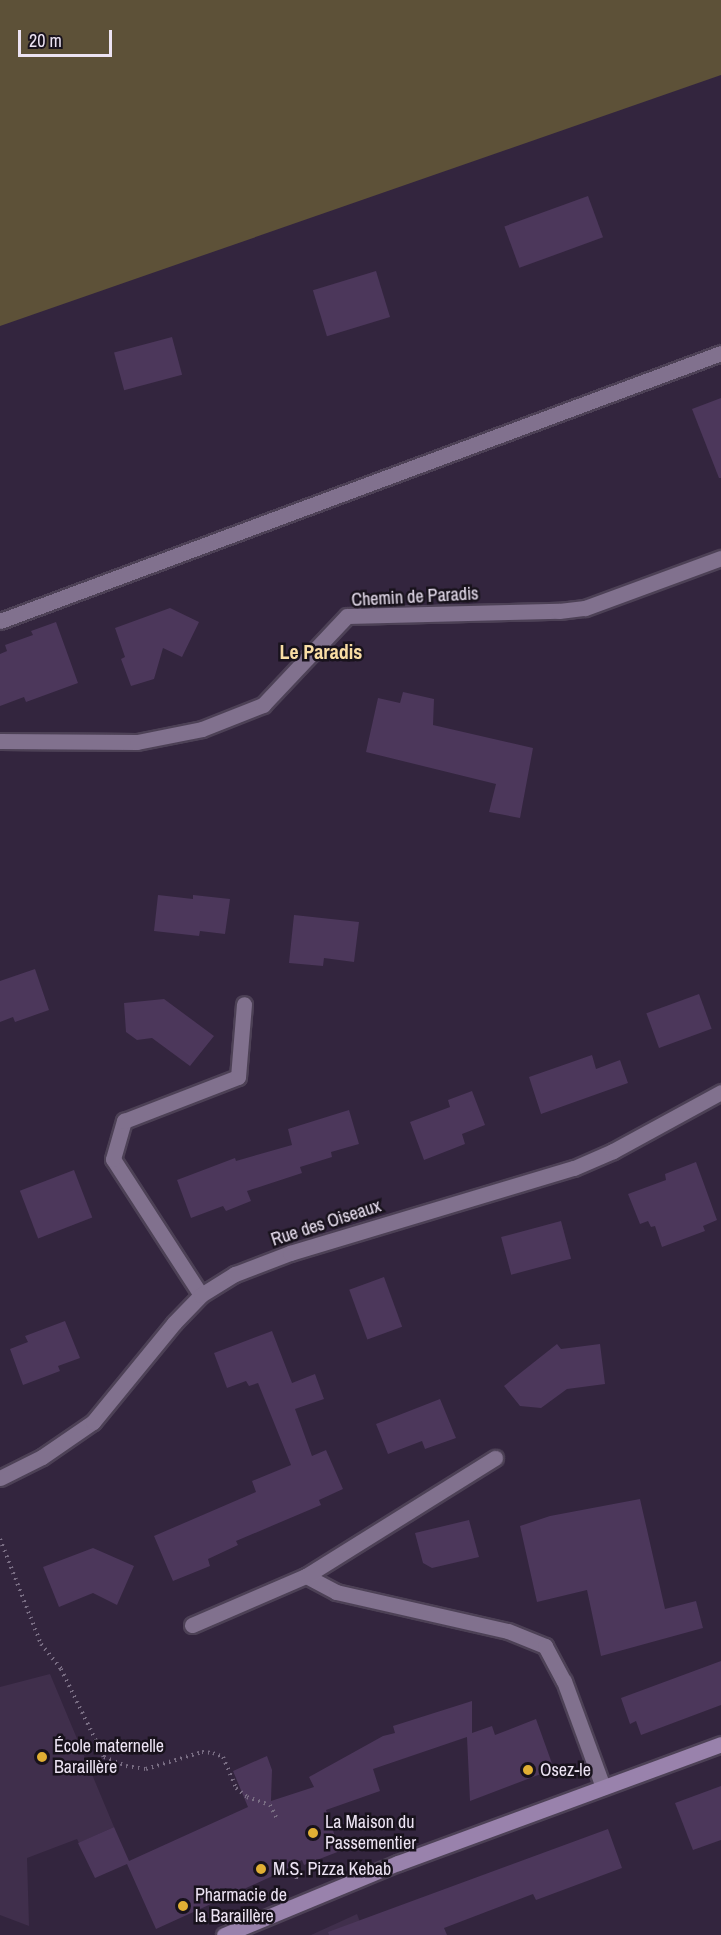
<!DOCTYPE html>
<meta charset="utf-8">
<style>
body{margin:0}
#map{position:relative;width:721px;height:1935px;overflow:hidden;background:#33253e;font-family:"Archivo Narrow",sans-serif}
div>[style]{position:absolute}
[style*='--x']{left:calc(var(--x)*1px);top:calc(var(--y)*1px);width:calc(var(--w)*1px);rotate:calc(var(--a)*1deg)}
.built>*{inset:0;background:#402f4c}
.green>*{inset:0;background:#5d5138}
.building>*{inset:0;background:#4c375b;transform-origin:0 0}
.path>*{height:4px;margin-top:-2px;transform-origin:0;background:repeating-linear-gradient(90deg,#796d83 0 1.5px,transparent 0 6px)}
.roads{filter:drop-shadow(2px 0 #4d4156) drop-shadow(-2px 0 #4d4156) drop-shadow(0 2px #4d4156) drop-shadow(0 -2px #4d4156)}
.minor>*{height:15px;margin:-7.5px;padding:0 7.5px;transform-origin:7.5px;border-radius:7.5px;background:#81718e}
.secondary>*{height:15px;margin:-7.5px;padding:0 7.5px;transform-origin:7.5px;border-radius:7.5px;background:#9982ac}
.dots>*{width:16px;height:16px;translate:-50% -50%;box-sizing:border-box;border:3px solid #18121c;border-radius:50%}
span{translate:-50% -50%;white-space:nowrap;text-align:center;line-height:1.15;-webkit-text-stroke:5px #18121c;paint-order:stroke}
.street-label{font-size:18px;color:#ece3f3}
.poi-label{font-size:18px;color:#ece3f3}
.left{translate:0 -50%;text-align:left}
.neighbourhood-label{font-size:20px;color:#f9dda4;font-weight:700}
.scale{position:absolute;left:18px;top:30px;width:94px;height:27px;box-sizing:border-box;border:3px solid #ece3f3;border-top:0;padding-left:8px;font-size:18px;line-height:21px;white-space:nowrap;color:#ece3f3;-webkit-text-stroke:4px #18121c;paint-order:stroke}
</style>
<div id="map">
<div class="built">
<div style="clip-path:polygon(50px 1674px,114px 1827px,79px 1843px,77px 1839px,27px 1858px,29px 1926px,0 1915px,0 1687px)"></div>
<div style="clip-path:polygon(357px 1914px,365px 1935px,311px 1935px)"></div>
</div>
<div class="green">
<div style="clip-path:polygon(0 0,721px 0,721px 75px,0 326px)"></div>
</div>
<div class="building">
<div style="left:588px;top:196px;width:44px;height:89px;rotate:70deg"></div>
<div style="left:376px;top:271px;width:48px;height:66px;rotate:73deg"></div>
<div style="left:172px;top:337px;width:39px;height:60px;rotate:75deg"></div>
<div style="clip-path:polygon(721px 398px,721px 478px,719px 478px,692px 409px)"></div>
<div style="clip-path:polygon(170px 608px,199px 622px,182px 657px,163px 648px,154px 679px,131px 686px,121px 659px,125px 657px,115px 628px)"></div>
<div style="clip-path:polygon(56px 622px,78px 683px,26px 702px,24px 697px,0 706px,0 654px,7px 651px,5px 645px,33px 635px,31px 631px)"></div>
<div style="clip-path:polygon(403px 692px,434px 699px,433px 725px,533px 748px,520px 818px,489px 812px,496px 784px,366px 752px,378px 698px,400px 703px)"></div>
<div style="clip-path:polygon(158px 895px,193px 899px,193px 895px,230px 899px,225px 934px,200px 931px,199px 936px,154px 931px)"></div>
<div style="clip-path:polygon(294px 915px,359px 922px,354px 962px,324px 958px,323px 966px,289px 963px)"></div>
<div style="clip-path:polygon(35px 969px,49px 1010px,15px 1022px,13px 1017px,0 1022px,0 981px)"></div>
<div style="left:699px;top:994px;width:37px;height:56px;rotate:70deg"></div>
<div style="clip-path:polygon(164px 999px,214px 1036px,190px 1066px,152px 1038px,137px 1040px,126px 1032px,124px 1003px)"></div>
<div style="clip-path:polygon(592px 1055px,596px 1069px,620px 1060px,628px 1083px,541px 1114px,529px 1077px)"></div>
<div style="clip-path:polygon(472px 1091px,485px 1125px,462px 1134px,465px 1144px,424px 1160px,410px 1122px,450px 1107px,448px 1100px)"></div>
<div style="clip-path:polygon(349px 1110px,359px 1144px,331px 1152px,332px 1157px,300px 1167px,302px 1173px,247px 1191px,251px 1201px,226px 1211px,223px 1206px,191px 1218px,177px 1180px,235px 1158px,236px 1161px,292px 1145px,288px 1129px)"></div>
<div style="clip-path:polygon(696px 1162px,717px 1220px,703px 1226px,705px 1231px,662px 1247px,655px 1226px,651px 1227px,648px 1221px,640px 1224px,628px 1194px,666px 1180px,665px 1174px)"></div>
<div style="left:74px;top:1170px;width:51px;height:58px;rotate:69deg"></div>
<div style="left:561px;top:1221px;width:39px;height:62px;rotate:75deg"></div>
<div style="left:384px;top:1277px;width:53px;height:37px;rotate:70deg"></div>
<div style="clip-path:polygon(65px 1321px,80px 1358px,58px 1366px,60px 1371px,23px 1385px,10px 1349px,28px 1342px,25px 1336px)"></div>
<div style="clip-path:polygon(272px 1331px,292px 1383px,315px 1374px,324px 1399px,295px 1409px,312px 1456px,326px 1450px,343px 1489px,319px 1500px,321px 1505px,236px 1541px,238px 1545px,208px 1559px,210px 1566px,173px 1581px,154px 1536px,256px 1492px,252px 1481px,291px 1465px,258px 1383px,249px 1386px,246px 1381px,227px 1388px,214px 1353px)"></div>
<div style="clip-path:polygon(557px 1344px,561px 1349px,600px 1344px,605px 1384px,567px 1389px,541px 1408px,520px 1406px,504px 1386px)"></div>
<div style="clip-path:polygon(440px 1399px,456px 1438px,425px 1449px,422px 1441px,388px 1454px,376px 1424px)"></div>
<div style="clip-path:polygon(640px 1499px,665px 1609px,696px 1601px,703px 1628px,601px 1656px,587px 1590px,537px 1602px,520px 1526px,550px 1516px)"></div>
<div style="clip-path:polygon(469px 1520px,479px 1557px,432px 1568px,423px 1563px,415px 1533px)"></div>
<div style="clip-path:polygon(93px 1548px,134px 1566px,117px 1605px,93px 1593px,59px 1607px,43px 1567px)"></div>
<div style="clip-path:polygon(721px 1661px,721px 1705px,641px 1735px,636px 1721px,630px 1724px,621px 1698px)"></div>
<div style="clip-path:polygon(472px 1701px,472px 1733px,492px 1726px,495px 1735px,536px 1719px,554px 1769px,470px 1801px,467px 1737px,373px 1769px,380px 1791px,326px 1810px,340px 1851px,304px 1865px,302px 1860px,279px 1873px,156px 1929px,127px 1864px,95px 1878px,78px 1843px,114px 1827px,129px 1861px,248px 1807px,233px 1771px,267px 1756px,272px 1770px,271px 1801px,314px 1787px,309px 1777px,383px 1736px,395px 1733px,393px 1726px)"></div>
<div style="clip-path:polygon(721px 1786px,721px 1840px,693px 1850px,675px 1803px)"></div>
<div style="clip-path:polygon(608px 1829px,622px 1868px,536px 1900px,533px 1894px,444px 1928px,447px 1935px,329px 1935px,328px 1932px)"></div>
</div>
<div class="path">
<div style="--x:0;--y:1539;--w:113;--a:68.7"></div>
<div style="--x:41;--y:1644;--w:32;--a:51"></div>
<div style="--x:61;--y:1669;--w:98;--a:64"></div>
<div style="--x:104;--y:1757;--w:24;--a:22"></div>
<div style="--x:126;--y:1766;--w:20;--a:9"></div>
<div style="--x:146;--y:1769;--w:59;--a:-16.9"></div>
<div style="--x:202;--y:1752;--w:11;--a:5"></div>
<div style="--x:213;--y:1753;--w:11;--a:22"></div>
<div style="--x:223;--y:1757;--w:34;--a:67"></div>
<div style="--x:236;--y:1788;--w:14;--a:39"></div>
<div style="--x:247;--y:1797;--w:24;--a:19"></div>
<div style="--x:270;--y:1805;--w:16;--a:63"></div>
<div style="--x:293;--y:1866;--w:14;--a:73"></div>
</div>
<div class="roads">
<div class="minor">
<div style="--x:0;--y:621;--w:769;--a:-20.39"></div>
<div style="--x:0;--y:741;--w:137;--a:0.4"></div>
<div style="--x:137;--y:742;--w:66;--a:-11.3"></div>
<div style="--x:202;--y:729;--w:66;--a:-21.5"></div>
<div style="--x:263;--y:705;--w:122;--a:-46.7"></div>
<div style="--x:347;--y:616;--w:212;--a:-1.4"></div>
<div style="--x:559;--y:611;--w:26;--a:-7"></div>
<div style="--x:585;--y:608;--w:145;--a:-20.2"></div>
<div style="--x:201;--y:1295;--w:162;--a:-122.9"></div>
<div style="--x:113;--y:1159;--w:40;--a:-74"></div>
<div style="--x:124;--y:1121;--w:122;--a:-21.1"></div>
<div style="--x:238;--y:1077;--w:73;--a:-85.3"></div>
<div style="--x:0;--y:1478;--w:47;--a:-26.6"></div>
<div style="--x:42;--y:1457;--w:62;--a:-34.5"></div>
<div style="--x:93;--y:1422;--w:128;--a:-50.7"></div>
<div style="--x:174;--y:1323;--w:39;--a:-46"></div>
<div style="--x:201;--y:1295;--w:40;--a:-32"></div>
<div style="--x:235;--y:1274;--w:59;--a:-20.9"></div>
<div style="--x:290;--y:1253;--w:296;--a:-16.7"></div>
<div style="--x:574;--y:1168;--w:43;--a:-23.6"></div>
<div style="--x:613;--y:1151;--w:123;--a:-28.6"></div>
<div style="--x:306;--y:1576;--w:34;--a:28"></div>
<div style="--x:336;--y:1592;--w:176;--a:12.8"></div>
<div style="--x:508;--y:1631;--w:40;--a:22"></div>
<div style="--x:545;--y:1646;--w:40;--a:62"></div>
<div style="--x:564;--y:1681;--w:113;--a:69.8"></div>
<div style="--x:192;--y:1625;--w:124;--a:-23.3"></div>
<div style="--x:306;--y:1576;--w:223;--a:-32"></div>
</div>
<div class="secondary">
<div style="--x:224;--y:1935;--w:188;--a:-22.5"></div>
<div style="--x:398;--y:1863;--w:344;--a:-20.2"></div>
</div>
</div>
<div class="dots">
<div style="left:42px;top:1757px;background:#e1af34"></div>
<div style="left:528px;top:1770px;background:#e1af34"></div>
<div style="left:313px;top:1833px;background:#e1af34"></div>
<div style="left:261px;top:1869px;background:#e1af34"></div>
<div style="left:183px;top:1906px;background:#e1af34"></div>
</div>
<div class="street-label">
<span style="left:415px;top:597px;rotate:-3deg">Chemin de Paradis</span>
<span style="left:326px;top:1223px;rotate:-18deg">Rue des Oiseaux</span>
</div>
<div class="poi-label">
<span class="left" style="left:54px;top:1757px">École maternelle<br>Baraillère</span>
<span class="left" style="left:540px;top:1770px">Osez-le</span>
<span class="left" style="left:325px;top:1833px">La Maison du<br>Passementier</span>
<span class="left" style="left:273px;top:1869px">M.S. Pizza Kebab</span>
<span class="left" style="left:195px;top:1906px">Pharmacie de<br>la Baraillère</span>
</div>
<div class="neighbourhood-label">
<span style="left:321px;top:651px">Le Paradis</span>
</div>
<div class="scale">20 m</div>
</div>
